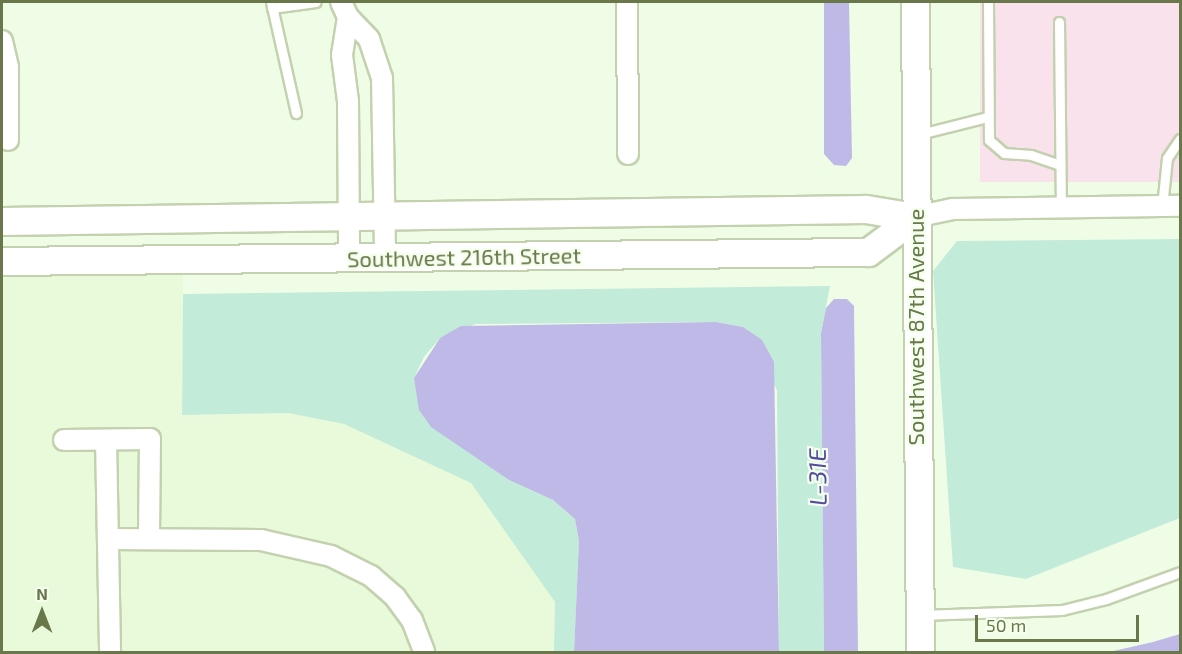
<!DOCTYPE html>
<style>
body{margin:0}
#map{position:relative;width:1182px;height:654px;overflow:hidden;background:#f0fde6;font-family:"Exo 2",sans-serif}
div>[style]{position:absolute}
[style*='--x']{left:calc(var(--x)*1px);top:calc(var(--y)*1px);width:calc(var(--w)*1px);rotate:calc(var(--a)*1deg)}
.residential>*{inset:0;background:#e9fada}
.education>*{inset:0;background:#f9e2ec;transform-origin:0 0}
.green>*{inset:0;background:#c3ebd9}
.water>*{inset:0;background:#beb9e7}
.roads{filter:drop-shadow(2px 0 #c3d1ae) drop-shadow(-2px 0 #c3d1ae) drop-shadow(0 2px #c3d1ae) drop-shadow(0 -2px #c3d1ae)}
.lane>*{height:9px;margin:-4.5px;padding:0 4.5px;transform-origin:4.5px;border-radius:4.5px;background:#fff}
.street>*{height:20px;margin:-10px;padding:0 10px;transform-origin:10px;border-radius:10px;background:#fff}
.secondary>*{height:27px;margin:-13.5px;padding:0 13.5px;transform-origin:13.5px;border-radius:13.5px;background:#fff}
span{translate:-50% -50%;white-space:nowrap;text-align:center;line-height:1.15;-webkit-text-stroke:4.5px #f5ffed;paint-order:stroke}
.street-label{font-size:22px;color:#69774a}
.water-label{font-size:24px;color:#554ba1;font-style:italic}
.frame{position:absolute;inset:0;border:3px solid #69774a;pointer-events:none}
.north{position:absolute;left:12px;top:582px;width:60px;height:60px;-webkit-text-stroke:4px #f5ffed;paint-order:stroke;rotate:0deg;font-size:16px;font-weight:700;line-height:24px;text-align:center;color:#69774a}
.north::after{content:'';display:block;margin:auto;width:21px;height:27px;background:#69774a;clip-path:polygon(50% 0,100% 100%,50% 72%,0 100%)}
.scale{position:absolute;left:975px;top:615px;width:164px;height:27px;box-sizing:border-box;border:3px solid #69774a;border-top:0;padding-left:8px;font-size:18px;line-height:21px;white-space:nowrap;color:#69774a;-webkit-text-stroke:4px #f5ffed;paint-order:stroke}
</style>
<div id="map">
<div class="residential">
<div style="clip-path:polygon(183px 271px,182px 415px,288px 413px,344px 424px,472px 483px,555px 602px,554px 652px,2px 652px,2px 275px)"></div>
</div>
<div class="education">
<div style="left:980px;top:2px;width:200px;height:180px"></div>
</div>
<div class="green">
<div style="clip-path:polygon(1180px 239px,1180px 518px,1026px 579px,953px 567px,933px 271px,957px 241px)"></div>
<div style="clip-path:polygon(830px 286px,821px 333px,824px 652px,779px 652px,777px 390px,743px 327px,716px 322px,476px 324px,440px 338px,424px 357px,414px 378px,476px 457px,509px 480px,553px 500px,575px 519px,579px 541px,574px 652px,554px 652px,555px 602px,471px 483px,344px 424px,288px 413px,182px 415px,183px 294px)"></div>
</div>
<div class="water">
<div style="clip-path:polygon(824px 2px,849px 2px,852px 158px,846px 166px,834px 165px,824px 154px)"></div>
<div style="clip-path:polygon(834px 299px,847px 299px,854px 306px,858px 652px,824px 652px,821px 333px,826px 308px)"></div>
<div style="clip-path:polygon(716px 322px,743px 327px,762px 340px,774px 362px,779px 652px,574px 652px,579px 541px,575px 519px,553px 500px,509px 480px,431px 427px,419px 410px,414px 378px,440px 338px,461px 326px)"></div>
<div style="clip-path:polygon(1180px 634px,1180px 652px,1109px 652px,1153px 642px)"></div>
</div>
<div class="roads">
<div class="lane">
<div style="--x:271;--y:2;--w:114;--a:77.3"></div>
<div style="--x:988;--y:2;--w:138;--a:89.6"></div>
<div style="--x:989;--y:140;--w:20;--a:41"></div>
<div style="--x:1004;--y:153;--w:27;--a:4"></div>
<div style="--x:1031;--y:155;--w:31;--a:19"></div>
<div style="--x:272;--y:8;--w:44;--a:-7.8"></div>
<div style="--x:1059;--y:22;--w:186;--a:89.4"></div>
<div style="--x:920;--y:134;--w:69;--a:-14.2"></div>
<div style="--x:1162;--y:207;--w:49;--a:-84.2"></div>
<div style="--x:1167;--y:158;--w:23;--a:-56"></div>
<div style="--x:921;--y:615;--w:141;--a:-2"></div>
<div style="--x:1062;--y:610;--w:45;--a:-14"></div>
<div style="--x:1106;--y:599;--w:79;--a:-20"></div>
</div>
<div class="street">
<div style="--x:341;--y:2;--w:17;--a:65"></div>
<div style="--x:348;--y:17;--w:30;--a:46"></div>
<div style="--x:369;--y:39;--w:41;--a:71.6"></div>
<div style="--x:382;--y:78;--w:180;--a:89"></div>
<div style="--x:627;--y:2;--w:152;--a:89.6"></div>
<div style="--x:348;--y:17;--w:38;--a:99"></div>
<div style="--x:342;--y:55;--w:46;--a:82.6"></div>
<div style="--x:348;--y:101;--w:157;--a:89.6"></div>
<div style="--x:2;--y:41;--w:27;--a:77"></div>
<div style="--x:8;--y:67;--w:73;--a:90"></div>
<div style="--x:915;--y:217;--w:39;--a:-12"></div>
<div style="--x:953;--y:209;--w:227;--a:-0.8"></div>
<div style="--x:64;--y:440;--w:86;--a:-0.7"></div>
<div style="--x:150;--y:439;--w:100;--a:90.6"></div>
<div style="--x:106;--y:440;--w:212;--a:88.9"></div>
<div style="--x:108;--y:539;--w:153;--a:0.4"></div>
<div style="--x:261;--y:540;--w:72;--a:12.9"></div>
<div style="--x:331;--y:556;--w:45;--a:26.6"></div>
<div style="--x:371;--y:576;--w:32;--a:41"></div>
<div style="--x:395;--y:597;--w:29;--a:54"></div>
<div style="--x:412;--y:620;--w:34;--a:69"></div>
</div>
<div class="secondary">
<div style="--x:915;--y:2;--w:650;--a:89.56"></div>
<div style="--x:2;--y:221;--w:864;--a:-0.8"></div>
<div style="--x:866;--y:209;--w:50;--a:9.3"></div>
<div style="--x:2;--y:261;--w:866;--a:-0.6"></div>
<div style="--x:868;--y:252;--w:59;--a:-36.7"></div>
</div>
</div>
<div class="street-label">
<span style="left:464px;top:257px;rotate:-1deg">Southwest 216th Street</span>
<span style="left:916px;top:327px;rotate:-90deg">Southwest 87th Avenue</span>
</div>
<div class="water-label">
<span style="left:817px;top:477px;rotate:-91deg">L-31E</span>
</div>
<div class="frame"></div>
<div class="north">N</div>
<div class="scale">50 m</div>
</div>
